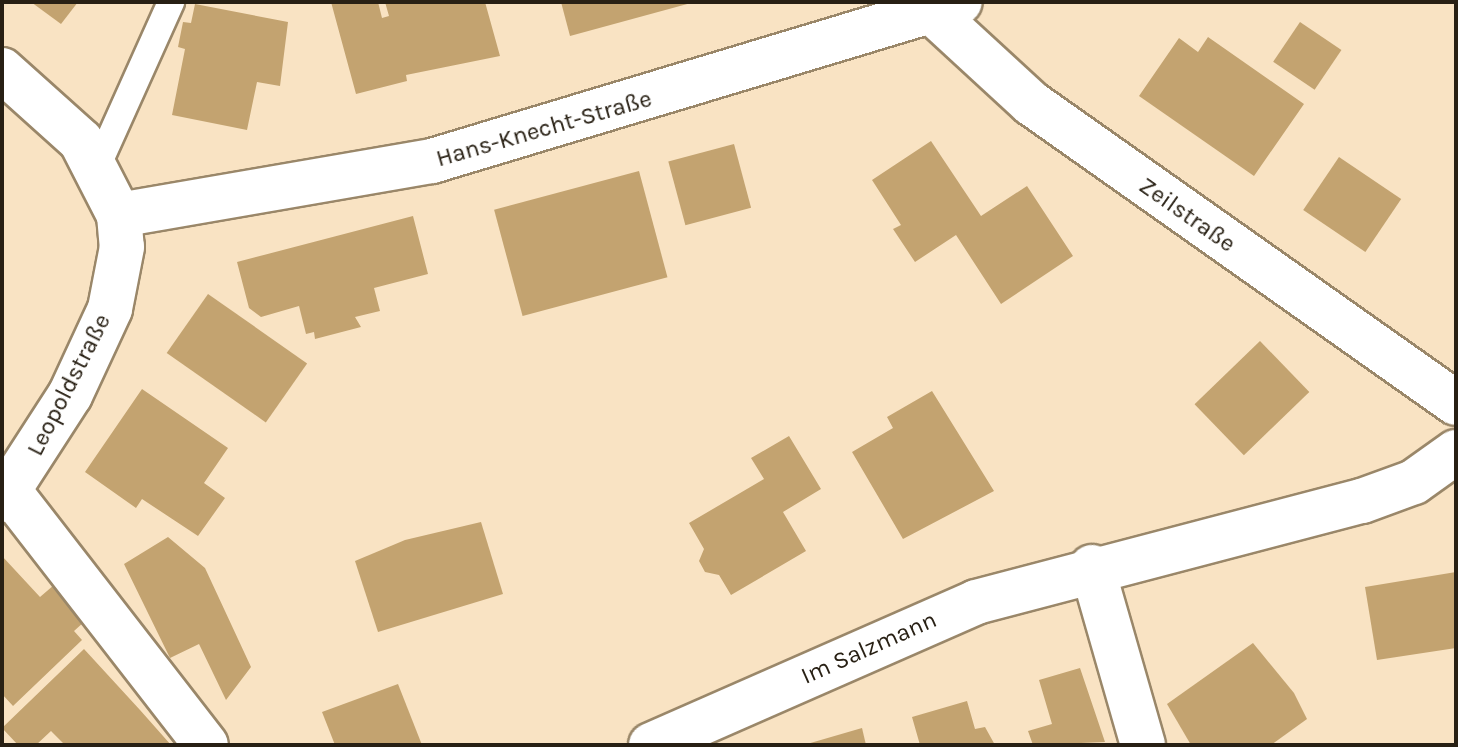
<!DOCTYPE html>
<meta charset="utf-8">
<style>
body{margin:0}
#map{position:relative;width:1458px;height:747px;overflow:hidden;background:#f9e3c3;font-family:Karla,sans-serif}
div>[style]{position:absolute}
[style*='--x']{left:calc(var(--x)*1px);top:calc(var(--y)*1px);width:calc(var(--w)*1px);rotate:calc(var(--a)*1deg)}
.building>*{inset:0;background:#c3a370;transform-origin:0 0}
.roads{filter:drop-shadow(2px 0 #9a8769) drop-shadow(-2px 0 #9a8769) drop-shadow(0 2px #9a8769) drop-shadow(0 -2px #9a8769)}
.lane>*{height:26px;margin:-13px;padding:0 13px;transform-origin:13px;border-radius:13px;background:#fff}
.street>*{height:44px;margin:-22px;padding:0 22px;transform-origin:22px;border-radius:22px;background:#fff}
.secondary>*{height:44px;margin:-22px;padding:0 22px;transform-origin:22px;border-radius:22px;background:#fff}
span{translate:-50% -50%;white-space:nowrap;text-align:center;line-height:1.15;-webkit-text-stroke:7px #fff;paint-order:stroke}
.street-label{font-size:24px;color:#282014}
.frame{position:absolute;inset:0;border:4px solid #282014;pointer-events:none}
</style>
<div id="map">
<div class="building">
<div style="clip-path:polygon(31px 2px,78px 2px,61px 24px)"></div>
<div style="clip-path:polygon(331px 2px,378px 2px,382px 18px,389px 16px,385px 2px,485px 2px,500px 56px,406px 75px,407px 81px,356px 94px)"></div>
<div style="clip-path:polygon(561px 2px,691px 2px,691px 3px,570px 36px)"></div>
<div style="clip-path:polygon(195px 4px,288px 22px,280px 86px,257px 82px,247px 130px,172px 115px,185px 49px,178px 47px,183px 22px,191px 23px)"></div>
<div style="left:1300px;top:22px;width:50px;height:48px;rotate:34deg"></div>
<div style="clip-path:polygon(1208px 37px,1304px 104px,1254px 176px,1139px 96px,1179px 38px,1198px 52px)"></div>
<div style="clip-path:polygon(931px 141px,981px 216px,1027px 186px,1073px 256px,1001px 304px,956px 235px,915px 262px,893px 229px,901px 225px,872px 180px)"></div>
<div style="left:734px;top:144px;width:66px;height:68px;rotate:75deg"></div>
<div style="left:1339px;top:157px;width:75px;height:64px;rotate:34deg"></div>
<div style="left:639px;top:171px;width:110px;height:150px;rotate:75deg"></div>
<div style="clip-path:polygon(413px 216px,428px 274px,374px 288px,380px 311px,355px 317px,361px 327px,315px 339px,314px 332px,306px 334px,299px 306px,261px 317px,249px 308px,237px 262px)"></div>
<div style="left:208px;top:294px;width:121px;height:72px;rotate:35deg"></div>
<div style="left:1260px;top:341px;width:71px;height:91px;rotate:46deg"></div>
<div style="clip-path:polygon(142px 389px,228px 448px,204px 483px,225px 498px,198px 536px,142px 499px,136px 508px,85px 472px)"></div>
<div style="clip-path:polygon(932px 391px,994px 491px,903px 539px,852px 452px,893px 428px,887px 417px)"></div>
<div style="clip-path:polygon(789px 436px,821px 489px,783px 512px,806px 551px,731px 595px,719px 575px,705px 572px,699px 561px,704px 549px,689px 523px,764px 479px,751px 458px)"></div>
<div style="clip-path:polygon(481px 522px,503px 594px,378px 632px,355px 561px,405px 540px)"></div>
<div style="clip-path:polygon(168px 537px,205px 568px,251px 667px,226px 700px,199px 644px,170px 658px,124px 564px)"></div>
<div style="clip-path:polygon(2px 556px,40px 597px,54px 585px,84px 622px,74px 631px,82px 640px,13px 706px,2px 694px)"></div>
<div style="clip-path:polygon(1456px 572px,1456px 648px,1377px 660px,1365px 587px)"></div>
<div style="clip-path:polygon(1253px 643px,1294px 693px,1307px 719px,1271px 745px,1191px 745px,1167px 704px)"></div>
<div style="clip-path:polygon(84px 649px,140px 710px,171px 745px,65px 745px,51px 731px,36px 745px,18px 745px,2px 728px)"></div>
<div style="clip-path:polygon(1080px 668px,1105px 742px,1033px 745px,1028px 731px,1052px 724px,1039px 680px)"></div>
<div style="clip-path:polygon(398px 684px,422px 745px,335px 745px,322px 712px)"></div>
<div style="clip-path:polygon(967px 701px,975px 729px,985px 727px,995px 745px,920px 745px,912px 717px)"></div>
<div style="clip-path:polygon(862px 728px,866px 745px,807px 745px,807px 744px)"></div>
</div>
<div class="roads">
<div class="lane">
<div style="--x:97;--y:167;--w:181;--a:-65.8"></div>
</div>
<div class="street">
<div style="--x:931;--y:11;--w:136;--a:42.6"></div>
<div style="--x:1031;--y:103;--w:520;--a:35.22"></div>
<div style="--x:9;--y:491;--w:321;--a:52.2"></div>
<div style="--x:1092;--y:567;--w:185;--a:74"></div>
<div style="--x:651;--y:745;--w:355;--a:-23.7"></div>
<div style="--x:976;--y:602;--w:399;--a:-14.7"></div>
<div style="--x:1362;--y:501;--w:55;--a:-20.1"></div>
<div style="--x:1414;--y:482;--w:52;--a:-35.5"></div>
</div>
<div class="secondary">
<div style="--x:2;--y:70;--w:106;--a:41.9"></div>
<div style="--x:81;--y:141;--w:83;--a:62.8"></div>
<div style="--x:119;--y:215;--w:32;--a:85"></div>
<div style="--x:122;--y:247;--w:63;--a:101"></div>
<div style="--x:110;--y:309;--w:95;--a:114.9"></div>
<div style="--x:70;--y:395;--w:125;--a:122.9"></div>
<div style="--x:119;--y:215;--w:318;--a:-9.8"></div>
<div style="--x:432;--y:161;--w:551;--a:-16.76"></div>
</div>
</div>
<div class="street-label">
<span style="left:544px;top:129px;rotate:-16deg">Hans-Knecht-Straße</span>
<span style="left:1187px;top:215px;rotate:35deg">Zeilstraße</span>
<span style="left:69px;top:385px;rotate:-63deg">Leopoldstraße</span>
<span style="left:869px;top:648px;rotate:-24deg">Im Salzmann</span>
</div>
<div class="frame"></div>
</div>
